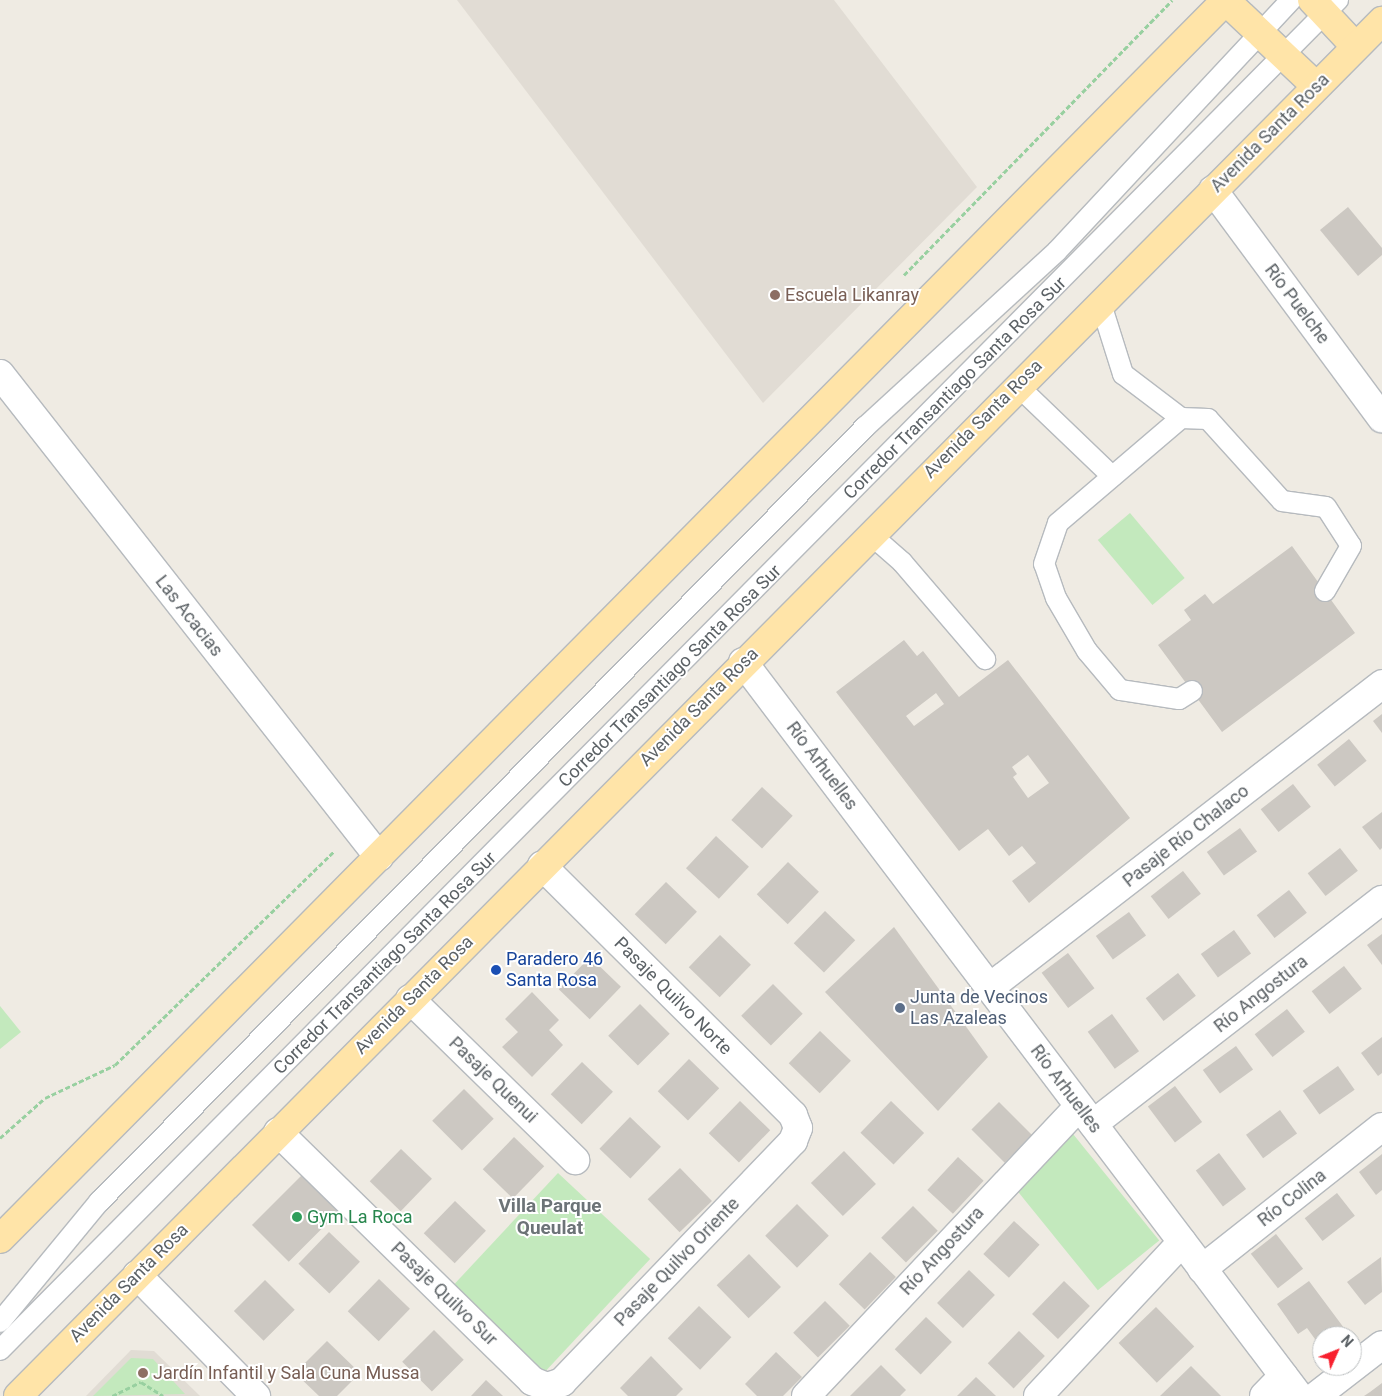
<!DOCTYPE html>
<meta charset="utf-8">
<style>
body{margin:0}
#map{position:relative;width:1382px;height:1396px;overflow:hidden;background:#efebe3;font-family:Roboto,sans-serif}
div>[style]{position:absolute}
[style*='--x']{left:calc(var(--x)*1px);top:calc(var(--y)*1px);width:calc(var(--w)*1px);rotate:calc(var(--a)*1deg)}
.education>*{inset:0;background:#e1dcd4}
.green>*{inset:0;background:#c3e9bd;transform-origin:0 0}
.building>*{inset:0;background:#ccc8c2;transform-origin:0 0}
.path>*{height:3px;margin-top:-1.5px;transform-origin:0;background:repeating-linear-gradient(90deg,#98d0a0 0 5px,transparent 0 7.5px)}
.roads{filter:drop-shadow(1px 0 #b6babe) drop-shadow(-1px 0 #b6babe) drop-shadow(0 1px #b6babe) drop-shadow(0 -1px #b6babe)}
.lane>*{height:20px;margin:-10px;padding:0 10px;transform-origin:10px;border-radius:10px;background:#fff}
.street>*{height:28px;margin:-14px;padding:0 14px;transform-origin:14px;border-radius:14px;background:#fff}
.primary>*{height:28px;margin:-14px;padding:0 14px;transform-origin:14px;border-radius:14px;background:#ffe4a8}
.dots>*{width:14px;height:14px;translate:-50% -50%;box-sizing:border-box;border:2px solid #fff;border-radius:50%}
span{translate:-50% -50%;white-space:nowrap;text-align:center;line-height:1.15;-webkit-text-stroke:4px #fff;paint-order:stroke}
.street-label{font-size:18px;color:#5b6165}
.education-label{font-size:18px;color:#785e54}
.left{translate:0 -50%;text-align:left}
.transit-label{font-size:18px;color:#164399}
.service-label{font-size:18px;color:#4e5e75}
.leisure-label{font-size:18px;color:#27864d}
.neighbourhood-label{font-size:19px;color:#6c7377;font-weight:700}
.north{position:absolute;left:1312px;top:1326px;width:50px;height:50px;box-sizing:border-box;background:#fff;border:1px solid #bdc0c1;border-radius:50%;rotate:46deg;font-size:14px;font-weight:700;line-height:20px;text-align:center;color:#5b6165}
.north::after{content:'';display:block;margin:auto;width:18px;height:22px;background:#f8202e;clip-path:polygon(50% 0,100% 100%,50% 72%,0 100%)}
</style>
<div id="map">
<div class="education">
<div style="clip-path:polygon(457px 0,834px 0,977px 187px,763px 403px)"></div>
<div style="clip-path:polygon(131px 1350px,154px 1351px,200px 1396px,86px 1396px)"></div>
</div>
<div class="green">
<div style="left:1130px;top:513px;width:85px;height:42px;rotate:50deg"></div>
<div style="clip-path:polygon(0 1006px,21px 1032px,0 1049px)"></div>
<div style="left:1073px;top:1134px;width:137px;height:79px;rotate:51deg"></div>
<div style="left:558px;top:1173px;width:126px;height:161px;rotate:43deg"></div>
<div style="clip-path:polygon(131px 1358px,153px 1359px,185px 1394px,93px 1396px)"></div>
</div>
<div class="building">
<div style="clip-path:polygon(1348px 207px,1382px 248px,1382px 255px,1358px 276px,1320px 230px)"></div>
<div style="clip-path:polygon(1292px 546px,1355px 633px,1222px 732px,1158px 645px,1191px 620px,1184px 610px,1205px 594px,1213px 604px)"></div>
<div style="clip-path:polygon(evenodd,904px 640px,917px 656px,923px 651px,959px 697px,1008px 660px,1130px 818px,1029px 903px,1012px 881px,1036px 863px,1022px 846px,1009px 856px,988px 829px,959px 851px,836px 692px,904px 640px,936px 693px,944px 704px,914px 726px,906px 716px,936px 693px,904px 640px,1028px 755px,1049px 783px,1028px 798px,1013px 777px,1017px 774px,1012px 767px,1028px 755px)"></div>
<div style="clip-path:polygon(1382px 714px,1382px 733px,1373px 721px)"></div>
<div style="left:1349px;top:739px;width:28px;height:41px;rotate:51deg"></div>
<div style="left:1293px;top:784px;width:29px;height:41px;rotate:52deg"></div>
<div style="left:762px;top:787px;width:42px;height:45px;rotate:43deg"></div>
<div style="clip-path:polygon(1382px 812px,1382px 848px,1380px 850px,1362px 827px)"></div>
<div style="left:1240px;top:828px;width:29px;height:41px;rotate:54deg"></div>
<div style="left:716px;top:836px;width:45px;height:44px;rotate:43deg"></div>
<div style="left:1340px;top:848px;width:29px;height:41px;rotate:52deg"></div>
<div style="left:788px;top:862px;width:43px;height:45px;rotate:44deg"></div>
<div style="left:1183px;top:871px;width:29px;height:41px;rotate:52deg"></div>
<div style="left:666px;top:882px;width:43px;height:45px;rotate:44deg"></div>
<div style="left:1289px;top:890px;width:29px;height:41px;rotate:52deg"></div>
<div style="left:825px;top:911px;width:42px;height:45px;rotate:44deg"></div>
<div style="left:1129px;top:912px;width:29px;height:41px;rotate:54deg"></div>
<div style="clip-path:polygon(894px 927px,988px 1057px,938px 1111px,825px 992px)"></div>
<div style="left:1234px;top:930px;width:29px;height:41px;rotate:54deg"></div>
<div style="clip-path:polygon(1382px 934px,1382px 965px,1367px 945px)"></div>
<div style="left:720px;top:935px;width:43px;height:45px;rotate:44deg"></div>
<div style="left:1068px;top:953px;width:44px;height:33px;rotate:53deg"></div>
<div style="left:590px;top:957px;width:43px;height:45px;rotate:44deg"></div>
<div style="left:1344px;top:966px;width:29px;height:41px;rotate:52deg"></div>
<div style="left:1178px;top:973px;width:29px;height:41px;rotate:52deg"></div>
<div style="left:773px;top:984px;width:42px;height:45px;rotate:45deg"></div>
<div style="clip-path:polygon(532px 992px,559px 1020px,549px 1030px,563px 1045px,532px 1077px,502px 1047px,518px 1032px,505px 1019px)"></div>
<div style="left:640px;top:1004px;width:42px;height:45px;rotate:45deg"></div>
<div style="left:1287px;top:1009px;width:29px;height:41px;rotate:52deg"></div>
<div style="left:1112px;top:1014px;width:46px;height:30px;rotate:54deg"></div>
<div style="left:820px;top:1031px;width:43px;height:45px;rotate:44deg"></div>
<div style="clip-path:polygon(1382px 1037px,1382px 1073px,1378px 1076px,1361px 1053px)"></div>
<div style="left:1236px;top:1046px;width:29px;height:41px;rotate:54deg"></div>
<div style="left:689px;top:1059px;width:42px;height:45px;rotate:44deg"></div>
<div style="left:582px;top:1062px;width:43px;height:45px;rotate:44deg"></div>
<div style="left:1338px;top:1066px;width:29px;height:43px;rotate:55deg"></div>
<div style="left:1175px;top:1086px;width:45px;height:34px;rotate:53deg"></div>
<div style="left:464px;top:1089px;width:42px;height:45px;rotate:45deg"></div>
<div style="left:740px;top:1101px;width:42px;height:45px;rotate:44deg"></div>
<div style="left:891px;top:1101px;width:46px;height:44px;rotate:44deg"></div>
<div style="left:999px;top:1102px;width:47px;height:39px;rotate:45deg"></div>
<div style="left:1280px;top:1110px;width:29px;height:42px;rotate:54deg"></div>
<div style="left:630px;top:1117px;width:43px;height:44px;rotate:44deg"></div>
<div style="left:514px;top:1137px;width:42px;height:45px;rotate:44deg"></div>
<div style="left:401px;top:1149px;width:43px;height:45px;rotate:44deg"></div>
<div style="left:844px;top:1151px;width:46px;height:46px;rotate:46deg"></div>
<div style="left:1219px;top:1153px;width:45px;height:29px;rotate:53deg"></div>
<div style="clip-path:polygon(1382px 1154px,1382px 1190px,1376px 1195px,1359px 1172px)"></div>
<div style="left:958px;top:1157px;width:35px;height:45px;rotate:43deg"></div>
<div style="left:680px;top:1168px;width:46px;height:45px;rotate:46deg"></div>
<div style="left:305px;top:1172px;width:52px;height:75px;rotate:45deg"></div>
<div style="left:1337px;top:1193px;width:29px;height:41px;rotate:52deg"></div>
<div style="left:455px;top:1201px;width:43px;height:45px;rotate:44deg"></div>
<div style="left:797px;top:1204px;width:45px;height:45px;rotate:45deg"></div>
<div style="left:913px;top:1206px;width:35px;height:45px;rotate:45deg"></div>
<div style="left:1014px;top:1221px;width:35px;height:45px;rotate:43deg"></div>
<div style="left:329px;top:1232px;width:43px;height:44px;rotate:44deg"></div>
<div style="left:1276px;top:1234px;width:44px;height:32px;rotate:52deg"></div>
<div style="left:870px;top:1252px;width:36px;height:45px;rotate:44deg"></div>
<div style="left:749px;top:1254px;width:46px;height:45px;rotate:46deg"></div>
<div style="clip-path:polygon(1381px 1257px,1382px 1292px,1365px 1305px,1347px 1282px)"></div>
<div style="left:969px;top:1270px;width:36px;height:46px;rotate:44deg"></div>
<div style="left:379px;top:1279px;width:43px;height:45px;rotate:44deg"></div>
<div style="left:265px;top:1280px;width:42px;height:44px;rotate:45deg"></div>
<div style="left:1064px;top:1281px;width:36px;height:46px;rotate:44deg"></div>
<div style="clip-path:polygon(1309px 1281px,1344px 1328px,1334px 1336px,1322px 1336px,1320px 1346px,1307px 1328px,1298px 1334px,1277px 1304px)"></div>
<div style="left:825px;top:1301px;width:35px;height:45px;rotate:45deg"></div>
<div style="left:699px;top:1306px;width:45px;height:45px;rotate:44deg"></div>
<div style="left:1156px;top:1307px;width:55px;height:52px;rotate:46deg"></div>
<div style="left:926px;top:1317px;width:36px;height:45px;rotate:44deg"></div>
<div style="left:434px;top:1330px;width:42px;height:45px;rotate:45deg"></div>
<div style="left:1019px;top:1331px;width:36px;height:45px;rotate:44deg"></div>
<div style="clip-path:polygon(327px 1341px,360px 1373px,337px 1396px,319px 1396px,295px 1373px)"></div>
<div style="clip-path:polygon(776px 1352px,802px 1377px,783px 1396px,757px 1396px,745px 1384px)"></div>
<div style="clip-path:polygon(651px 1356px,683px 1389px,676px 1396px,628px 1396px,620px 1388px)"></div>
<div style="clip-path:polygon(881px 1365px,906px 1390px,900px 1396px,850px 1396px)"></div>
<div style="clip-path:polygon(1191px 1366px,1221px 1396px,1160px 1396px)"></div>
<div style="clip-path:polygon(976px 1377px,996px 1396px,957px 1396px)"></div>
<div style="clip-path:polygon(486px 1380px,503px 1396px,471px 1396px)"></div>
<div style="clip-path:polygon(1382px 1383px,1382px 1396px,1364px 1396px,1370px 1392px)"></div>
</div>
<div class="path">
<div style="--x:904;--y:275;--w:384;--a:-45.7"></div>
<div style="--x:0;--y:1138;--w:60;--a:-41.6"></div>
<div style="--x:45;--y:1098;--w:77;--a:-25.2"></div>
<div style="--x:115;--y:1065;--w:305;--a:-44.3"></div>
<div style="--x:112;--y:1396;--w:32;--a:-26"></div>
<div style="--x:141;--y:1382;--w:26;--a:32"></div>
</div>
<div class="roads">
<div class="lane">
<div style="--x:1100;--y:301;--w:77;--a:72.5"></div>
<div style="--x:1123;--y:374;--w:73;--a:37.2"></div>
<div style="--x:1017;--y:385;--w:132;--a:43.8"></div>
<div style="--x:870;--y:534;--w:43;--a:41.2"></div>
<div style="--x:902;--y:562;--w:128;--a:49.4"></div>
<div style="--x:1192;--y:691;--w:15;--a:148"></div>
<div style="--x:1179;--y:699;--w:60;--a:-171.3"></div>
<div style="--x:1120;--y:690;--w:51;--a:-130.2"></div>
<div style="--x:1087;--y:651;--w:61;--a:-120.3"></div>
<div style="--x:1056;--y:598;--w:36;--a:-109"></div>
<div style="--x:1044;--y:564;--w:43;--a:-71.1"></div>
<div style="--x:1058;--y:523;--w:162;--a:-40.5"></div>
<div style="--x:1181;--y:418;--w:27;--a:2"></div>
<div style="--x:1208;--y:419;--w:110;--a:47.9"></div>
<div style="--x:1282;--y:501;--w:44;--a:7.8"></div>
<div style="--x:1326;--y:507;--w:46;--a:57.3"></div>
<div style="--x:1351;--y:546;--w:52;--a:120"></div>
<div style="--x:0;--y:1322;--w:156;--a:-50.5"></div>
<div style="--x:99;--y:1202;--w:1090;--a:-45.33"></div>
<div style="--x:865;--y:427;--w:260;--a:-42.5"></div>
<div style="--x:1057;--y:251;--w:343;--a:-47"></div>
<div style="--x:0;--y:1350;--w:1901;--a:-45.26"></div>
</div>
<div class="street">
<div style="--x:1213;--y:190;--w:284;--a:53.5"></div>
<div style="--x:0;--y:374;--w:614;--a:51.88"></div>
<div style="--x:743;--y:662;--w:921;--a:52.86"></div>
<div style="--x:989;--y:988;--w:497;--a:-37.7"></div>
<div style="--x:410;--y:999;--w:231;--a:44.3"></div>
<div style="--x:1093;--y:1124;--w:366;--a:-37.8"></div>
<div style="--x:278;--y:1132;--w:356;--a:44.4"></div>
<div style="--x:532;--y:1381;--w:16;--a:22"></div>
<div style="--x:547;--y:1387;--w:16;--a:-18"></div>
<div style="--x:562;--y:1382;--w:334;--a:-46.2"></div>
<div style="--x:793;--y:1141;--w:14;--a:-69"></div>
<div style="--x:798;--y:1128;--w:14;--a:-111"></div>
<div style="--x:793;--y:1115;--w:354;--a:-135.2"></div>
<div style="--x:1202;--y:1269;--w:229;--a:-38.3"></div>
<div style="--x:137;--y:1275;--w:170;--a:45.5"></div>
<div style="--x:806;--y:1396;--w:398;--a:-46.7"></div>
<div style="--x:1038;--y:1396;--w:211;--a:-46.9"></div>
<div style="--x:1264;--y:1396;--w:28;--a:-46"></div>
<div style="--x:1316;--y:1396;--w:83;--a:-37.7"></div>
</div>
<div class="primary">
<div style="--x:1225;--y:0;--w:125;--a:43.4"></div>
<div style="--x:1312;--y:0;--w:64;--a:46.9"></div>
<div style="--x:0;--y:1239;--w:1743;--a:-45.3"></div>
<div style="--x:18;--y:1396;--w:1937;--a:-45.23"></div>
</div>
</div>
<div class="dots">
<div style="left:775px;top:295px;background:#8d6e63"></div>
<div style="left:496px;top:970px;background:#1a4fb4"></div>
<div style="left:900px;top:1008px;background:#5c6f8a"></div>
<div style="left:297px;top:1217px;background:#2e9e5b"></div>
<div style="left:143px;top:1373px;background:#8d6e63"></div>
</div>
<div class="street-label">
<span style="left:1270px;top:133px;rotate:-45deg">Avenida Santa Rosa</span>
<span style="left:1297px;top:304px;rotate:53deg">Río Puelche</span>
<span style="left:955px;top:388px;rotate:-45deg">Corredor Transantiago Santa Rosa Sur</span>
<span style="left:983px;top:419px;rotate:-45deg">Avenida Santa Rosa</span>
<span style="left:189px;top:616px;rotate:52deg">Las Acacias</span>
<span style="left:670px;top:676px;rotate:-45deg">Corredor Transantiago Santa Rosa Sur</span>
<span style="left:699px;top:707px;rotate:-45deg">Avenida Santa Rosa</span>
<span style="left:822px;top:766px;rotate:53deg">Río Arhuelles</span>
<span style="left:1186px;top:836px;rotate:-38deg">Pasaje Río Chalaco</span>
<span style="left:385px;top:963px;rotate:-45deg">Corredor Transantiago Santa Rosa Sur</span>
<span style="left:1261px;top:994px;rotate:-38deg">Río Angostura</span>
<span style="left:414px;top:995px;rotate:-45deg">Avenida Santa Rosa</span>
<span style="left:673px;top:996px;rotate:45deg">Pasaje Quilvo Norte</span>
<span style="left:493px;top:1080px;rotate:44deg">Pasaje Quenui</span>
<span style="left:1066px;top:1089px;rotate:53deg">Río Arhuelles</span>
<span style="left:1292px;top:1198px;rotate:-38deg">Río Colina</span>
<span style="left:942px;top:1251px;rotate:-47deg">Río Angostura</span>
<span style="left:677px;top:1262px;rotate:-46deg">Pasaje Quilvo Oriente</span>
<span style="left:129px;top:1283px;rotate:-45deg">Avenida Santa Rosa</span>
<span style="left:444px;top:1294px;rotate:44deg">Pasaje Quilvo Sur</span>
</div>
<div class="education-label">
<span class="left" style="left:785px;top:295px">Escuela Likanray</span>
<span class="left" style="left:153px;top:1373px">Jardín Infantil y Sala Cuna Mussa</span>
</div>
<div class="transit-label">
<span class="left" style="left:506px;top:970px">Paradero 46<br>Santa Rosa</span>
</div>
<div class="service-label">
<span class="left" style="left:910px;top:1008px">Junta de Vecinos<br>Las Azaleas</span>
</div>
<div class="leisure-label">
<span class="left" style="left:307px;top:1217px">Gym La Roca</span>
</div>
<div class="neighbourhood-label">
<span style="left:550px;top:1217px">Villa Parque<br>Queulat</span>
</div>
<div class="north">N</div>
</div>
